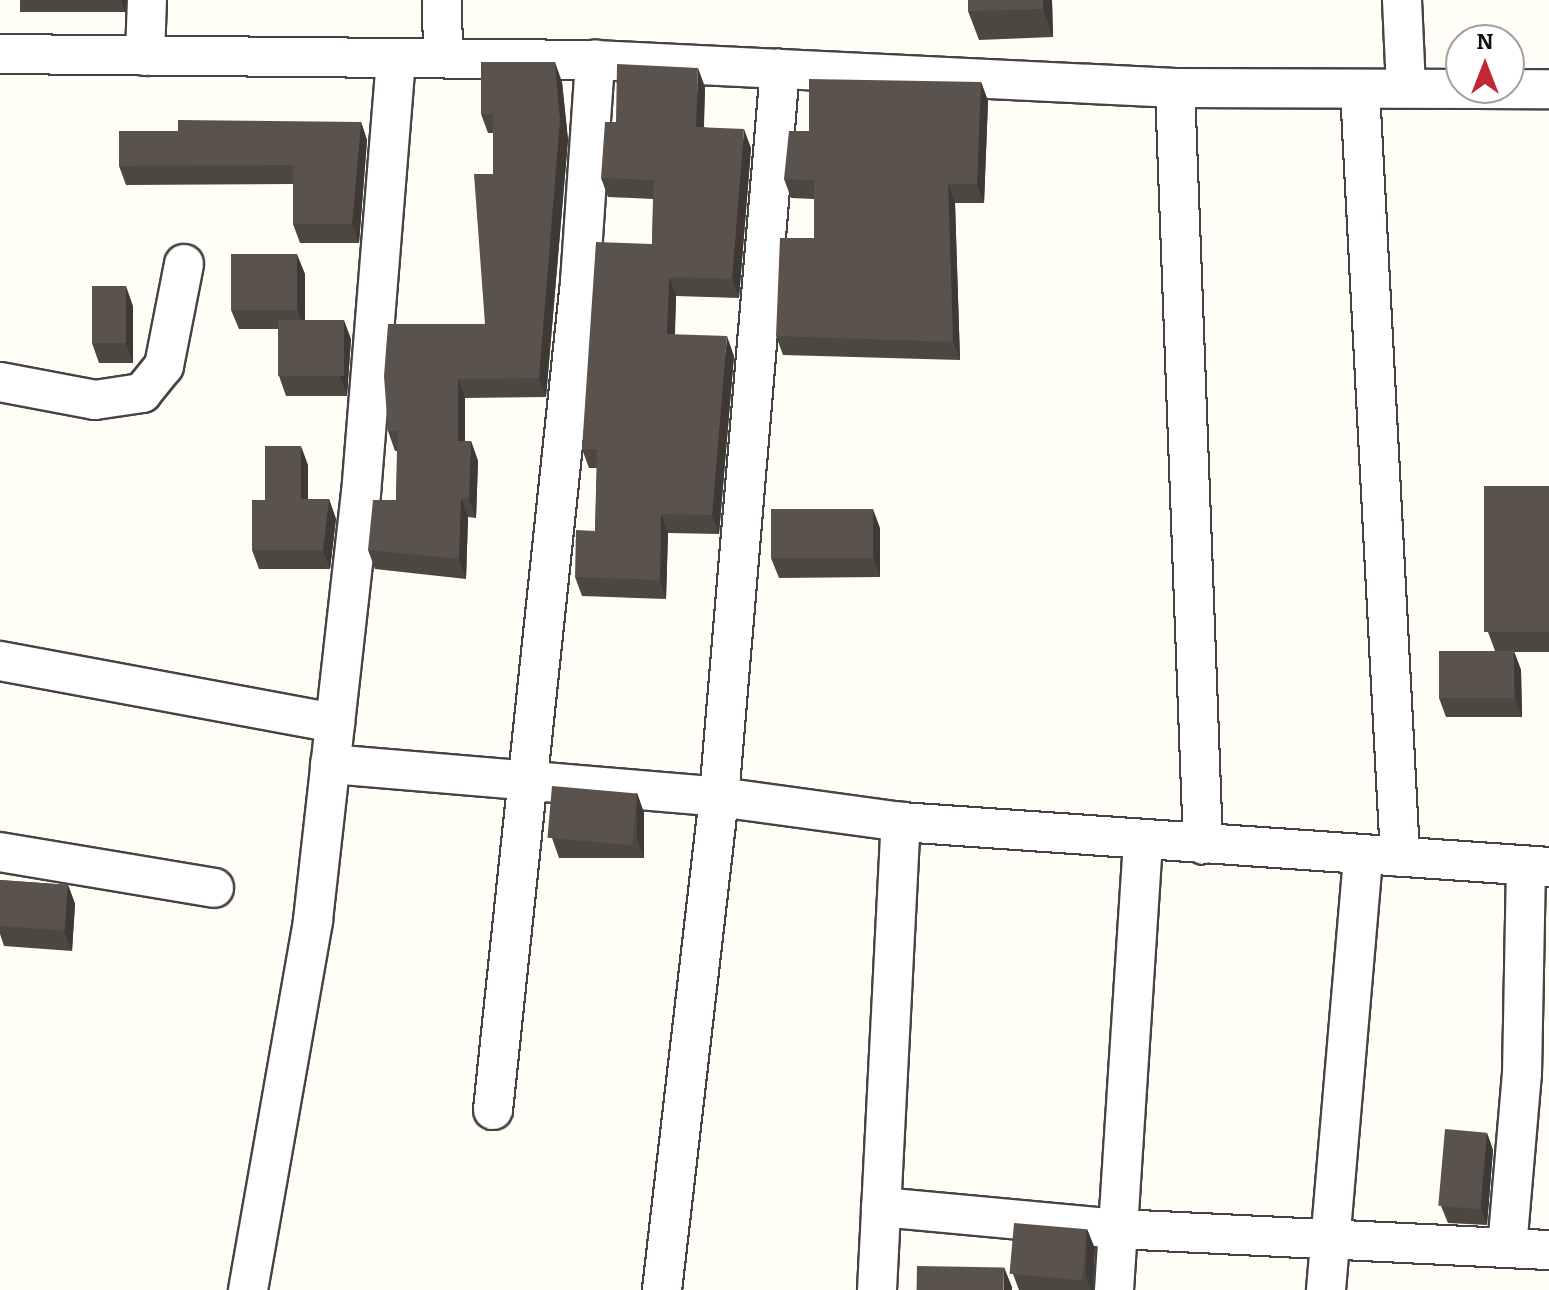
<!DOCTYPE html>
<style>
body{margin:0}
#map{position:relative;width:1549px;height:1290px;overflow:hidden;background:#fffdf5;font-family:Bitter,serif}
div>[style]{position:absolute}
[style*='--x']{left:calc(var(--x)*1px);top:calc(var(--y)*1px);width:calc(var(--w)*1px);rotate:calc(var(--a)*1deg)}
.roads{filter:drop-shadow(2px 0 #444) drop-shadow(-2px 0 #444) drop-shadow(0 2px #444) drop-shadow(0 -2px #444)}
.minor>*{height:38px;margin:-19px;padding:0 19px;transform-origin:19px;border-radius:19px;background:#fff}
.wall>*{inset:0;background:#4d4742;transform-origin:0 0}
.shaded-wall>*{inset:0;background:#3f3936}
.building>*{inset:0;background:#5a524d;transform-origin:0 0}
span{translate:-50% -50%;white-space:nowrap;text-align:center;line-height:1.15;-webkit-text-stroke:8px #fff;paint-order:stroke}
.north{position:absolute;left:1445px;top:24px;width:80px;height:80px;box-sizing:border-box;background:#fff;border:2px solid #a0a0a0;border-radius:50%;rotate:0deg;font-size:22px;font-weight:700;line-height:32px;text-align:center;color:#111}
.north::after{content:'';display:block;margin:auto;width:28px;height:36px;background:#c22831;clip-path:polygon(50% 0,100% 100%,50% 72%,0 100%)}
</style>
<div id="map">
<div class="roads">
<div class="minor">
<div style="--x:442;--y:0;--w:58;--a:89"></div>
<div style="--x:1402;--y:0;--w:88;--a:87.4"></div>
<div style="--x:0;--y:54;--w:595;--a:0.58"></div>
<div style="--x:595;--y:60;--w:581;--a:2.76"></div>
<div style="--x:1175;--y:88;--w:374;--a:0.2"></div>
<div style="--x:145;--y:56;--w:56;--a:-88"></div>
<div style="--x:1175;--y:88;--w:757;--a:87.88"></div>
<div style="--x:1360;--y:90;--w:768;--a:87.01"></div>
<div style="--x:0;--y:382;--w:97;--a:10.7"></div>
<div style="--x:95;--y:400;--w:48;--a:-8.5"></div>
<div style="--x:142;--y:393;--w:35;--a:-51"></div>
<div style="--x:164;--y:366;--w:104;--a:-78.9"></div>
<div style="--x:0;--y:661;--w:341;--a:10.5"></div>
<div style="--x:330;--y:764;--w:390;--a:4.8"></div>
<div style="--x:719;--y:797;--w:184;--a:7.8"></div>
<div style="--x:901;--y:822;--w:650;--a:3.97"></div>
<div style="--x:0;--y:852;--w:217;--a:9.5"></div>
<div style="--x:493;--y:1110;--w:833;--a:-84"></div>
<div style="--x:580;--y:282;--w:223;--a:-86.1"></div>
<div style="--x:881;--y:1207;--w:238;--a:5.3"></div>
<div style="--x:1118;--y:1229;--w:432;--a:2.8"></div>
<div style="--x:1507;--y:1248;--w:175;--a:-85.1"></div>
<div style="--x:1522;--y:1074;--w:207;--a:-88.9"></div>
<div style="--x:248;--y:1290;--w:376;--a:-80"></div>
<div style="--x:313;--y:920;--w:429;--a:-83.6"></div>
<div style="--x:361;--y:494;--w:437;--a:-85.4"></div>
<div style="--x:662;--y:1290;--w:496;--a:-83.4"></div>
<div style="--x:719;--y:797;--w:731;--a:-85.21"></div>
<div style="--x:877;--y:1290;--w:469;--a:-87.1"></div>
<div style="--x:1114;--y:1290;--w:450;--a:-86.3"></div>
<div style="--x:1326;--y:1290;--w:436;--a:-85.1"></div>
</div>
</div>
<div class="wall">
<div style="left:20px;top:0;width:106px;height:12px"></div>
<div style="clip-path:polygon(1052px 0,1053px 37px,979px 40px,968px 11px)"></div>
<div style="clip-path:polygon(562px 82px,568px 140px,546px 397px,465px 398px,465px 441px,471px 441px,478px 461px,476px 518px,468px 517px,466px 579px,375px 569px,368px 550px,396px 500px,397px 451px,395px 451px,388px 431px,485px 324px,493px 174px,493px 133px,488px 133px,481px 114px)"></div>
<div style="clip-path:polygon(981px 82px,988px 101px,984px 203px,955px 203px,960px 360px,783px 355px,776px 336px,814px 238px,814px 199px,791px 198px,784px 179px,809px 131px)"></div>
<div style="clip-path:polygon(705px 87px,704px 127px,751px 148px,739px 298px,676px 296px,675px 335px,734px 356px,719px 534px,668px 533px,666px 599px,582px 596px,575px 577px,595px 531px,597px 468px,589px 468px,582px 449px,652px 244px,653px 199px,608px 197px,601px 178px)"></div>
<div style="clip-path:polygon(361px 122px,367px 140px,359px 243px,300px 243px,293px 224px,293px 184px,126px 185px,119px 166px,178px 131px)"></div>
<div style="clip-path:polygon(305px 274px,305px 320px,351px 339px,347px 396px,286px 396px,279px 376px,278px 329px,239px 329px,231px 310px)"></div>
<div style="clip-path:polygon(133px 306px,133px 363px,99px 363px,92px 343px)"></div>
<div style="clip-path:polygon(308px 465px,308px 499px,329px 499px,336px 519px,330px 569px,259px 569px,252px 550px,265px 500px)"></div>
<div style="clip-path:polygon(1549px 486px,1549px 652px,1514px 652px,1521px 670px,1522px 717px,1446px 717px,1439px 698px,1495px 651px,1488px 632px)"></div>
<div style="clip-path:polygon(880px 528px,880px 577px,779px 578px,771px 558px)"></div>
<div style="clip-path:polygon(637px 793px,644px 813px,644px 858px,559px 858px,552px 838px)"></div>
<div style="clip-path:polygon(0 880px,68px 885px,75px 904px,72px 951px,4px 946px,0 934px)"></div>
<div style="clip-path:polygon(1487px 1133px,1493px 1150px,1487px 1225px,1448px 1223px,1441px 1206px)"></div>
<div style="clip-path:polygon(1087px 1229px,1095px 1249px,1093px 1290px,1019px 1290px,1013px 1274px)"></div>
</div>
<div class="shaded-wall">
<div style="clip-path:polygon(121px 0,126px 0,125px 11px)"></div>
<div style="clip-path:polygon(1043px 0,1052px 0,1053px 37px,1043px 9px)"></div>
<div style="clip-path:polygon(555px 62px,562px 82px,568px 140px,546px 397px,539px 378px)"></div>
<div style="clip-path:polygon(698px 68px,705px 87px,703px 146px,696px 127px)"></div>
<div style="clip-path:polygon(981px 82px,988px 101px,984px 203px,977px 184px)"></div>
<div style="clip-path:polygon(361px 122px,367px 140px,359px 243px,352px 224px)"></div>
<div style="clip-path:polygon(744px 129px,751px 148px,739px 298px,732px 279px)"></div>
<div style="clip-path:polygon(948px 184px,955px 203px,960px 360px,953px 342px)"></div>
<div style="clip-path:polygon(297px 254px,305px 274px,305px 329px,297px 310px)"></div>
<div style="clip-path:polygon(669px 277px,676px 296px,674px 354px,667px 334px)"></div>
<div style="clip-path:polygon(126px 286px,133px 306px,133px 363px,126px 343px)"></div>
<div style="clip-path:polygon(344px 320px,351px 339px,347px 396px,340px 376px)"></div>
<div style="clip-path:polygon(727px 336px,734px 356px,719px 534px,712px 515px)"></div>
<div style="clip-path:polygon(458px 379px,465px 398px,465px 461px,458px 441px)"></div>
<div style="clip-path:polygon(471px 441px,478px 461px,476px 518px,469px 498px)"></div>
<div style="clip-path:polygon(301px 446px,308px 465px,308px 519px,301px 499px)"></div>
<div style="clip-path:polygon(461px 498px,468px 517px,466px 579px,459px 559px)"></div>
<div style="clip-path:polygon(329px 499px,336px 519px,330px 569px,323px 550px)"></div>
<div style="clip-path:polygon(873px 509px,880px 528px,880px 577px,873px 558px)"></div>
<div style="clip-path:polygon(661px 514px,668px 533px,666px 599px,660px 580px)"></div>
<div style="clip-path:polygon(1514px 651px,1521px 670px,1522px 717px,1515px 698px)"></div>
<div style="clip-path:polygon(637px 793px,644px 813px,644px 858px,637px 838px)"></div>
<div style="clip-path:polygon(68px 885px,75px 904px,72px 951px,64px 931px)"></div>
<div style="clip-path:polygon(1487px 1133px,1493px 1150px,1487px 1225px,1481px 1208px)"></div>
<div style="clip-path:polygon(1087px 1229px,1095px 1249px,1093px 1290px,1091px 1290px,1086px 1275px)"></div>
<div style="clip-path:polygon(1004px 1267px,1012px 1287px,1012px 1290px,1004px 1290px)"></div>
</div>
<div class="building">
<div style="clip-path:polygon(968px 0,1043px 0,1043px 9px,968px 11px)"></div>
<div style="clip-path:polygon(481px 62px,555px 62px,560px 120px,539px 378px,458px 379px,458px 441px,471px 441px,469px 498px,461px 498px,459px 559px,368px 550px,373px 500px,396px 500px,398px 431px,388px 431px,384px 376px,388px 324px,485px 324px,474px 174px,493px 174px,493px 114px,481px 114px)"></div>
<div style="clip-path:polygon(617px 64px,698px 68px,696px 127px,744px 129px,732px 279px,669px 277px,667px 334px,727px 336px,712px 515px,661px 514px,660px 580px,575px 577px,576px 530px,595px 531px,597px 449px,582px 449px,596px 242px,652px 244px,654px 180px,601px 178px,605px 122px,616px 122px)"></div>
<div style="clip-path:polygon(809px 79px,981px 82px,977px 184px,948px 184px,953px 342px,776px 336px,780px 238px,814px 238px,814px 180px,784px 179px,789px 131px,809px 131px)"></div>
<div style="clip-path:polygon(178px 120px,361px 122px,352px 224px,293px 224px,293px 165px,119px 166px,119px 131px,178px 131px)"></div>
<div style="left:297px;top:254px;width:56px;height:66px;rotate:90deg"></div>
<div style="left:92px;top:286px;width:34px;height:57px"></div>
<div style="left:278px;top:320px;width:66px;height:56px"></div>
<div style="clip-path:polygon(265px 446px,301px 446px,301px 499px,329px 499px,323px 550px,252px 550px,252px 500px,265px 500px)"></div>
<div style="left:1484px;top:486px;width:65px;height:146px"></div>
<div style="left:771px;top:509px;width:102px;height:49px"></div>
<div style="left:1439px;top:651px;width:75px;height:47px"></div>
<div style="left:552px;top:786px;width:85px;height:52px;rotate:5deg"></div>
<div style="left:0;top:880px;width:68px;height:46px;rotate:4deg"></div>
<div style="left:1445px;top:1129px;width:42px;height:77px;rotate:5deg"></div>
<div style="left:1014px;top:1223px;width:73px;height:51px;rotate:5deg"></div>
<div style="left:917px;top:1266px;width:87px;height:24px;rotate:1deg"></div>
</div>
<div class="north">N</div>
</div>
